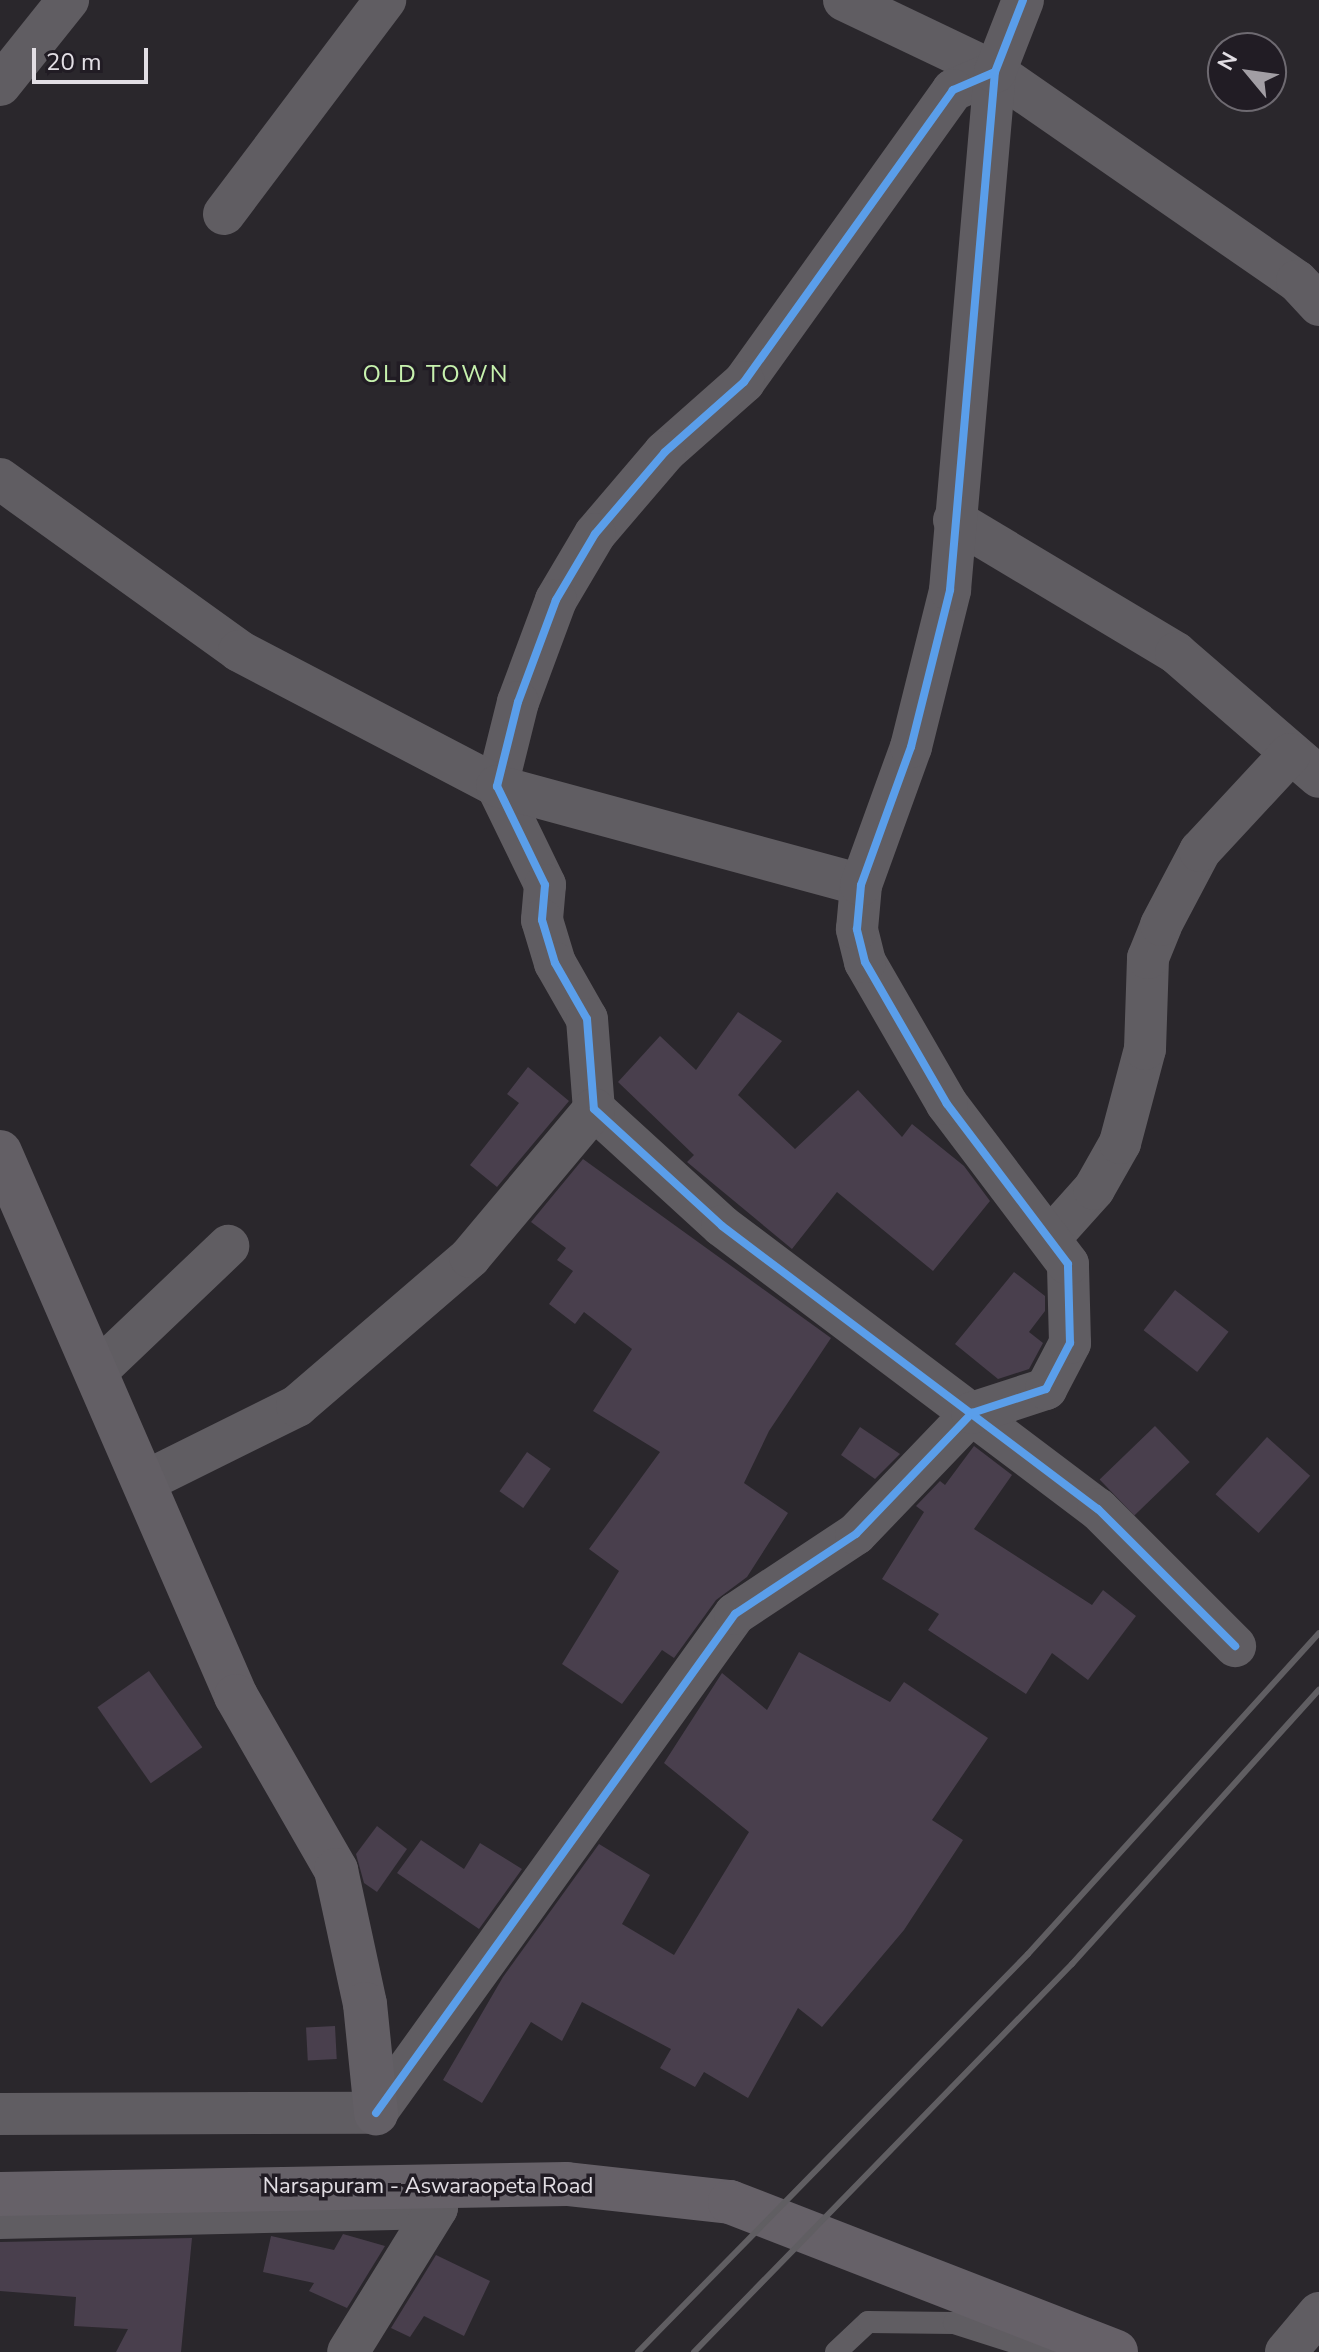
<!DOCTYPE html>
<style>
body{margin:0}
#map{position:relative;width:1319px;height:2352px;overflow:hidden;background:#2a272c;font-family:"Nunito Sans",sans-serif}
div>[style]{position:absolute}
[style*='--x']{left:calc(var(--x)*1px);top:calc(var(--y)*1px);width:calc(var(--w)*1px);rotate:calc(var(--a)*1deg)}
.building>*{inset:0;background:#493f4d;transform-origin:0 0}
.lane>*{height:22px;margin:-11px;padding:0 11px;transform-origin:11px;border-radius:11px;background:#605d62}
.street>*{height:42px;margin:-21px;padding:0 21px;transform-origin:21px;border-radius:21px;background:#605d62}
.secondary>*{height:44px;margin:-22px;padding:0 22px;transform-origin:22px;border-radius:22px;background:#635f65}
.primary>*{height:44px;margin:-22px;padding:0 22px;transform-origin:22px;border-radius:22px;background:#666168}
.rail>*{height:6px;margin:-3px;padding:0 3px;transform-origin:3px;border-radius:3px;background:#605e62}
.cycleway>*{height:8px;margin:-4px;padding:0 4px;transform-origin:4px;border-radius:4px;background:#5a9eea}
span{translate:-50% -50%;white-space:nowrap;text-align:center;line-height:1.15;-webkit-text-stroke:7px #211c24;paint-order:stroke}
.street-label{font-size:22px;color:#e2dee4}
.neighbourhood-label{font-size:24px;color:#c7f2ae;letter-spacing:2px}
.north{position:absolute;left:1207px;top:32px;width:80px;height:80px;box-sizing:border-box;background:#211c24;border:2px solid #6e6a71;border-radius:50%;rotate:299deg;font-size:22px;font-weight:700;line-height:32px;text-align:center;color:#e2dee4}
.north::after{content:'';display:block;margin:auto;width:28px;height:36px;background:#a29ea4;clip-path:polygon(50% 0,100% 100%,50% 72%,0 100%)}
.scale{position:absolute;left:32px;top:48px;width:116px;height:36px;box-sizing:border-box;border:4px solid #e2dee4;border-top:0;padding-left:10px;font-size:24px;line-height:28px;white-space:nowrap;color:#e2dee4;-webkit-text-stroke:6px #211c24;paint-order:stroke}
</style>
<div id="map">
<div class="building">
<div style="clip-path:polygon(738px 1012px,782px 1041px,738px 1095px,795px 1149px,858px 1090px,902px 1137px,912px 1124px,964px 1166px,990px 1201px,933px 1271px,837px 1192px,792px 1249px,687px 1162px,694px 1155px,618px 1082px,660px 1036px,696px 1070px)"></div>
<div style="clip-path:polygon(528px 1067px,569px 1101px,497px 1187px,470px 1165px,519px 1103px,507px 1094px)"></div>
<div style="clip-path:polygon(583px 1159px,831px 1338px,769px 1431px,744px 1483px,788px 1513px,747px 1577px,716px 1600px,674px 1658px,662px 1650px,622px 1704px,562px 1664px,619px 1571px,589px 1549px,660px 1452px,593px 1411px,632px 1349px,584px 1312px,575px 1324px,549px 1304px,573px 1271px,557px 1260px,566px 1248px,531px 1222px)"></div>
<div style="clip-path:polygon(1014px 1272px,1045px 1296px,1045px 1311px,1029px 1332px,1043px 1343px,1029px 1369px,998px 1379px,955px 1344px)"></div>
<div style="left:1175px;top:1290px;width:68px;height:51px;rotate:38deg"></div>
<div style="left:1155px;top:1426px;width:50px;height:77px;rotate:46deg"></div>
<div style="clip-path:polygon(860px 1427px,900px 1454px,875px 1479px,841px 1455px)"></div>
<div style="left:1267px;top:1437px;width:58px;height:77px;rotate:42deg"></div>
<div style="clip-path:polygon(974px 1446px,1012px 1475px,974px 1529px,1092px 1605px,1103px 1590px,1136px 1616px,1088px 1680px,1052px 1653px,1026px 1694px,928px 1630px,939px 1614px,882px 1579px,924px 1512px,916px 1506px,940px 1481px,945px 1485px)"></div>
<div style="left:527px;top:1452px;width:29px;height:48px;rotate:35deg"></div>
<div style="clip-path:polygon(799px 1652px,890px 1702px,904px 1682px,988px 1738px,932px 1820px,963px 1840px,904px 1930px,822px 2027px,798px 2008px,748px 2098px,704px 2072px,695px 2087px,660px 2068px,671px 2049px,582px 2002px,562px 2041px,531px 2022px,482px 2103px,443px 2080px,503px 1977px,599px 1844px,650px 1875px,622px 1924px,674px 1955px,749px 1832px,664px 1763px,722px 1673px,767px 1710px)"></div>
<div style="left:149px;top:1671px;width:93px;height:63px;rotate:55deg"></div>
<div style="clip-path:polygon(377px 1826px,407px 1849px,377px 1892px,364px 1883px,356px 1854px)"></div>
<div style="clip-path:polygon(421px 1840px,464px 1869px,480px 1843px,522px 1869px,479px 1929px,397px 1873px)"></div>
<div style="left:335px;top:2026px;width:33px;height:29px;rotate:87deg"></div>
<div style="clip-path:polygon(343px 2234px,385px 2246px,347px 2308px,309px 2291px,314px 2283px,263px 2272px,271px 2236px,334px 2250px)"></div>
<div style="clip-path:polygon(192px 2238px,181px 2352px,116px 2352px,128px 2329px,74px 2326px,76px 2297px,0 2291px,0 2242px)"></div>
<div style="clip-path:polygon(436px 2255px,490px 2281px,464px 2336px,424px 2316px,410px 2337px,391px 2328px)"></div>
</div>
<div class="lane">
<div style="--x:836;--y:2352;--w:44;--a:-43.2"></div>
<div style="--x:868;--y:2322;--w:86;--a:0.7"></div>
<div style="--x:954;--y:2323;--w:96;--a:17.7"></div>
</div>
<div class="street">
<div style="--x:844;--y:0;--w:167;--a:25.5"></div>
<div style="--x:995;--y:72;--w:367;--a:34.7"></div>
<div style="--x:1297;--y:281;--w:33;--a:47"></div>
<div style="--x:995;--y:72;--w:46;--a:156.8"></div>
<div style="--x:953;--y:90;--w:359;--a:125.6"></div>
<div style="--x:744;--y:382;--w:106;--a:138.5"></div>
<div style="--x:665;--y:452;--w:108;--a:130.5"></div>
<div style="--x:595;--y:534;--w:77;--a:120.6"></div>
<div style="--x:556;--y:600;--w:109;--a:110.4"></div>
<div style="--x:518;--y:702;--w:87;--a:104"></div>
<div style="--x:497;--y:786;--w:110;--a:64.1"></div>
<div style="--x:545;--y:885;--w:35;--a:95"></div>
<div style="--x:542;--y:920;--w:45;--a:73.2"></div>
<div style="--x:555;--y:963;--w:64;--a:60.3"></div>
<div style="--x:587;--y:1019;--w:90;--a:85.6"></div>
<div style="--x:594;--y:1109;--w:173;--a:42.4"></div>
<div style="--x:722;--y:1226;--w:471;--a:37"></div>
<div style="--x:1098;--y:1509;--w:194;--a:45"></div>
<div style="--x:0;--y:85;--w:109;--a:-51.3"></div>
<div style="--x:224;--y:214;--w:268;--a:-53"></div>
<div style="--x:0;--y:479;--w:294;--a:35.7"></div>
<div style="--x:239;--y:651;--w:291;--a:27.6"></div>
<div style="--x:497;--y:786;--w:377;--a:15.2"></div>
<div style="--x:954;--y:520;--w:259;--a:30.9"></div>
<div style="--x:1176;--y:653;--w:189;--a:40.9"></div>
<div style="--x:1050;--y:1238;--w:66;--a:-48.1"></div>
<div style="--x:1094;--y:1189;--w:53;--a:-60.5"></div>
<div style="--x:1120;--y:1143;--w:97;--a:-75.1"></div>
<div style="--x:1145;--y:1049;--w:91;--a:-88.1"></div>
<div style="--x:1148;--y:958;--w:35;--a:-68"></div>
<div style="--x:1161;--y:925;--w:84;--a:-62.2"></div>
<div style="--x:1200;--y:851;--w:132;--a:-47.1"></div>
<div style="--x:98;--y:1370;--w:180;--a:-43.6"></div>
<div style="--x:146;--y:1481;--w:169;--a:-26.4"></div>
<div style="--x:297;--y:1406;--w:228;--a:-40.7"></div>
<div style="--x:470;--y:1257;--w:193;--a:-50"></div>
<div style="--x:0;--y:2114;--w:376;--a:-0.2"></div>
<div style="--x:376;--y:2113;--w:615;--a:-54.27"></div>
<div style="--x:735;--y:1614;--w:145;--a:-33.5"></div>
<div style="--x:856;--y:1534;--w:168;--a:-46.2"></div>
<div style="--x:972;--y:1413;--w:78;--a:-18"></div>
<div style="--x:1046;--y:1389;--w:52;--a:-62.4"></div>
<div style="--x:1070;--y:1343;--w:79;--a:-91.5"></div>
<div style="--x:1068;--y:1264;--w:201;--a:-127.1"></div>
<div style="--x:947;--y:1104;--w:164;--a:-120"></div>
<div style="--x:865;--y:962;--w:34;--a:-104"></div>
<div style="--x:857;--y:929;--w:44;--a:-84.8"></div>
<div style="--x:861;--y:885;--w:147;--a:-70.1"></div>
<div style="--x:911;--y:747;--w:162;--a:-76"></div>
<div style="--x:950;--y:590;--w:520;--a:-85.04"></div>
<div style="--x:995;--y:72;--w:77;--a:-68.7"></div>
<div style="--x:0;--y:2218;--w:437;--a:-1.3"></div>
<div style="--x:437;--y:2208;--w:169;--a:121.7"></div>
<div style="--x:1286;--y:2352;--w:51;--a:-49.8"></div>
</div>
<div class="secondary">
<div style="--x:0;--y:1152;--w:593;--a:66.55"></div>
<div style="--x:236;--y:1696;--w:201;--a:60.1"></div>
<div style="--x:336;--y:1870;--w:137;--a:77.8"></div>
<div style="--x:365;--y:2004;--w:110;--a:84.2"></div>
</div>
<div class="primary">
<div style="--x:0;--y:2194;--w:567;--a:-1.01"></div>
<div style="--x:567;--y:2184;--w:164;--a:6.3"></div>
<div style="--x:730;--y:2202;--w:414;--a:21.2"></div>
</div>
<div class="rail">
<div style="--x:638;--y:2352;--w:557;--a:-45.58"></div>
<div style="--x:1028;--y:1954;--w:433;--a:-47.8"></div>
<div style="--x:694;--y:2352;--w:542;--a:-45.75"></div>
<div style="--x:1072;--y:1964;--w:369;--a:-48"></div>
</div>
<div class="cycleway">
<div style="--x:995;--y:72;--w:46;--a:156.8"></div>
<div style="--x:953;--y:90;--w:359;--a:125.6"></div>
<div style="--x:744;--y:382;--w:106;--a:138.5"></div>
<div style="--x:665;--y:452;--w:108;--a:130.5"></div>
<div style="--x:595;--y:534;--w:77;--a:120.6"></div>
<div style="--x:556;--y:600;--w:109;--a:110.4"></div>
<div style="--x:518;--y:702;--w:87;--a:104"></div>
<div style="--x:497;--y:786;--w:110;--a:64.1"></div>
<div style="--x:545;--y:885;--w:35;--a:95"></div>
<div style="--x:542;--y:920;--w:45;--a:73.2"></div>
<div style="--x:555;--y:963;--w:64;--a:60.3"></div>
<div style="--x:587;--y:1019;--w:90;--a:85.6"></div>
<div style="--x:594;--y:1109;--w:173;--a:42.4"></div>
<div style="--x:722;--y:1226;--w:471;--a:37"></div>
<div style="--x:1098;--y:1509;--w:194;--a:45"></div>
<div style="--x:376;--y:2113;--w:615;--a:-54.27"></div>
<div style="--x:735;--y:1614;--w:145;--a:-33.5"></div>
<div style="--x:856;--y:1534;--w:168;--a:-46.2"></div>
<div style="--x:972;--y:1413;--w:78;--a:-18"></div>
<div style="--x:1046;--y:1389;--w:52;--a:-62.4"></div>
<div style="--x:1070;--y:1343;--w:79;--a:-91.5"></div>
<div style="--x:1068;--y:1264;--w:201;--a:-127.1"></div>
<div style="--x:947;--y:1104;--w:164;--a:-120"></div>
<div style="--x:865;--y:962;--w:34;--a:-104"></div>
<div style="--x:857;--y:929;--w:44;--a:-84.8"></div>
<div style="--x:861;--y:885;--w:147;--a:-70.1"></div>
<div style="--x:911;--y:747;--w:162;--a:-76"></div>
<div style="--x:950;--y:590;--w:520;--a:-85.04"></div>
<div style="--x:995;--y:72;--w:77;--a:-68.7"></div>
</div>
<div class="street-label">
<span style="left:428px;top:2187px">Narsapuram - Aswaraopeta Road</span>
</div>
<div class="neighbourhood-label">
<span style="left:436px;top:375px">OLD TOWN</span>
</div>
<div class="north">N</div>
<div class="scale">20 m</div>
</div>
